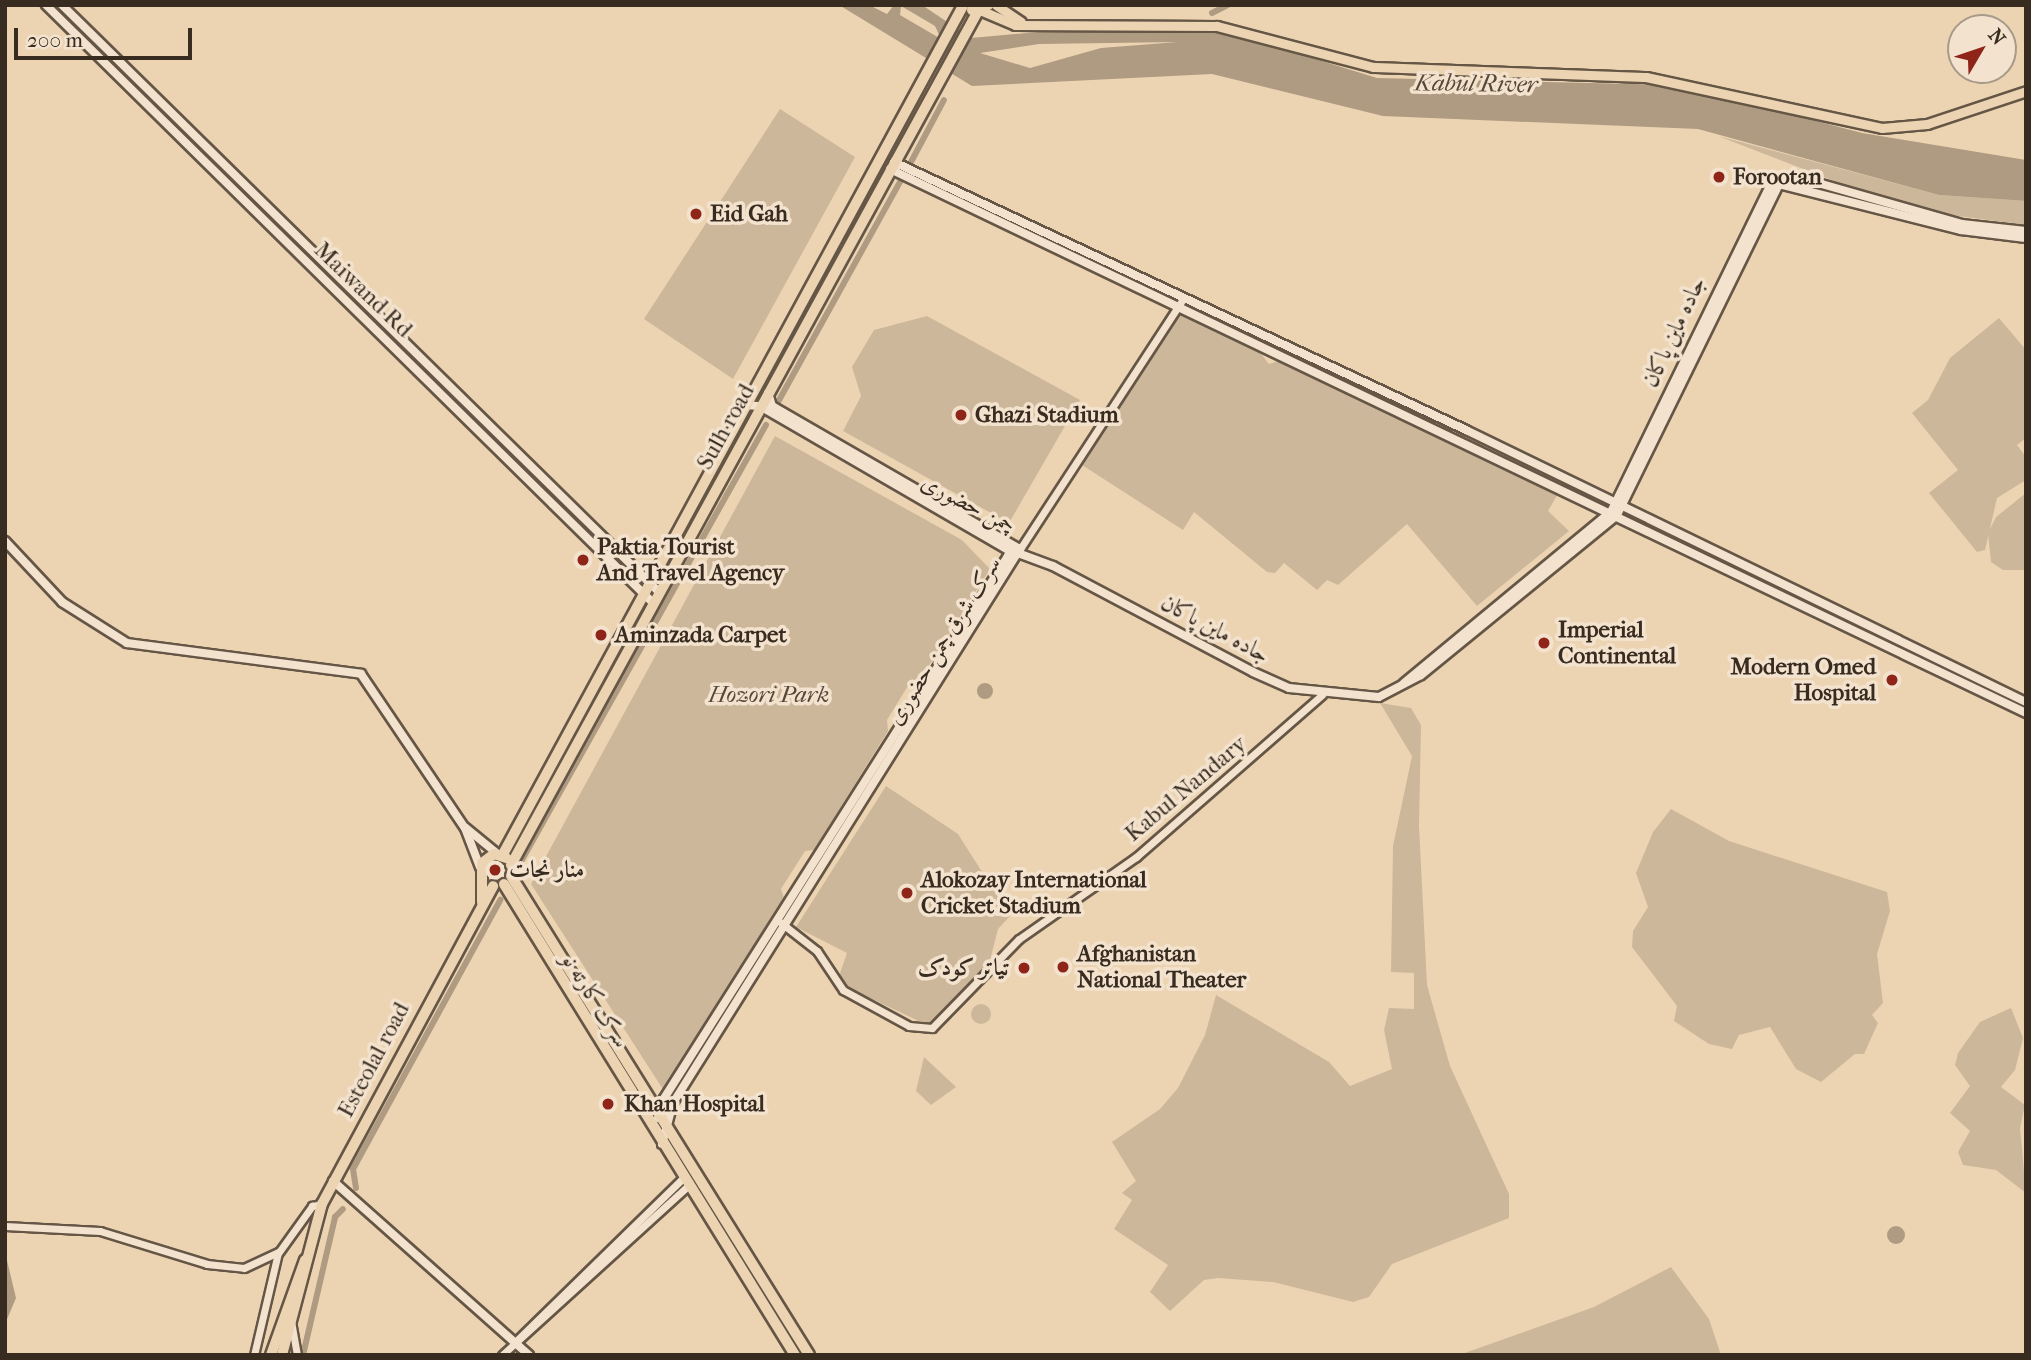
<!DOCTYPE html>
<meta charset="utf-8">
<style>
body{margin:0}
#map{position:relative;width:2031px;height:1360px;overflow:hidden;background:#ecd4b3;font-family:"IM FELL French Canon",Amiri,serif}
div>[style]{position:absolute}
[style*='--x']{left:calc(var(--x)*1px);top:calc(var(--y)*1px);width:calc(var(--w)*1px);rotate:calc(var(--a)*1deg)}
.green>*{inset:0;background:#cdb79a}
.round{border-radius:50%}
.water>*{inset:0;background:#af9b81}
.canal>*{height:6px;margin:-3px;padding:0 3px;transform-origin:3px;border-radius:3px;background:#af9b81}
.roads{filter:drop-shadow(2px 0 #655646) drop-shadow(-2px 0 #655646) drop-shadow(0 2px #655646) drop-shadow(0 -2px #655646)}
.tertiary>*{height:7px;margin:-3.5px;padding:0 3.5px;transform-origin:3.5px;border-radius:3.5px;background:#f3e3ce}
.secondary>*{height:8px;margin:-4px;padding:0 4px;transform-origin:4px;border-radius:4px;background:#f3e3ce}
.primary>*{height:9px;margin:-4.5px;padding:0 4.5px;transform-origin:4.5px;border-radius:4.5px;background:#ecd4b3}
.trunk>*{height:10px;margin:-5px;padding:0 5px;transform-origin:5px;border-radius:5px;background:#ecd4b3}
.dots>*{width:19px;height:19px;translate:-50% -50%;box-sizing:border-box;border:4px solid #f3e3ce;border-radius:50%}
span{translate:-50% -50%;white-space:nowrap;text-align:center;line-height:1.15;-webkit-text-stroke:7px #f3e3ce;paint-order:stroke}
.poi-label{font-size:23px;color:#382c21;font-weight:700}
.left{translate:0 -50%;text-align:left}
.right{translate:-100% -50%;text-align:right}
.street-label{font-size:23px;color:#382c21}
.park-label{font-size:23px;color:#564839;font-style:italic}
.water-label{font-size:24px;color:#564839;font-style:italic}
.frame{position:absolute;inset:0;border:7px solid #382c21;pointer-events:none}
.north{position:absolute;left:1947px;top:14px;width:70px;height:70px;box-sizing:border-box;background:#f3e3ce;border:2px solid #a89a89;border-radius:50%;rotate:51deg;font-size:19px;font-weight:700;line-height:28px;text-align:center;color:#382c21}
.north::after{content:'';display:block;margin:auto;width:24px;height:32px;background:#8f2418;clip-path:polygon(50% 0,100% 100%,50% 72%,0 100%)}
.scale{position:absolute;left:14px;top:28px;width:178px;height:32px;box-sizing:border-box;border:4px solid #382c21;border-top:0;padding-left:9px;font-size:21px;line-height:24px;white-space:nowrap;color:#382c21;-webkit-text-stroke:5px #f3e3ce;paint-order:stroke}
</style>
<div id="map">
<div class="green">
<div style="clip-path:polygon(780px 109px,855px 157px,733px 379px,644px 319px)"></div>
<div style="clip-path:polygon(1718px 136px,1939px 195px,2026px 201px,2026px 225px,1951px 215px,1855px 189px)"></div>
<div style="clip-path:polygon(1182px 313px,1258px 350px,1269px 364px,1278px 361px,1559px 492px,1548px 511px,1569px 531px,1477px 606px,1407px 524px,1338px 585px,1327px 580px,1317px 590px,1284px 563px,1275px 573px,1267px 572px,1194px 512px,1183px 530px,1082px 465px)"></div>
<div style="clip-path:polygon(927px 316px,1080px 400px,1009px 523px,843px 431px,861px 396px,852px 367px,874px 330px)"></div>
<div style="clip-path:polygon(1999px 318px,2026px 350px,2026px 438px,2017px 445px,2026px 457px,2026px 480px,1997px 498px,1985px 550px,1977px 552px,1929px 493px,1958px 470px,1912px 413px,1928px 400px,1950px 358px)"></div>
<div style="clip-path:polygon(775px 436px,962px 540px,990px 569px,921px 678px,911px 681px,887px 720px,888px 731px,814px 850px,805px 851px,781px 889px,784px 898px,664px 1091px,531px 884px)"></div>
<div style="clip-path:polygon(2026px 493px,2026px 570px,2003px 570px,1991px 562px,1988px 533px,1996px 517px)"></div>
<div style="clip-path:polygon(1380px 703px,1411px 708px,1421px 725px,1419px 826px,1427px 985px,1450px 1066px,1509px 1194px,1509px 1218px,1392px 1264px,1369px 1297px,1353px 1302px,1273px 1282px,1218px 1278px,1204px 1280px,1170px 1311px,1150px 1292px,1168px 1265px,1114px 1229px,1132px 1200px,1122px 1193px,1136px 1181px,1112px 1142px,1160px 1109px,1178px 1088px,1205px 1035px,1216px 995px,1329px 1062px,1350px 1086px,1392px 1069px,1384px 1030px,1389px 1008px,1414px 1009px,1414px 973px,1391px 972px,1393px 846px,1412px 756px)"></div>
<div style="clip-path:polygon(886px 786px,958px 834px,1010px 916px,998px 929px,987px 972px,927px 1025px,847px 987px,839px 976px,847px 953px,796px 927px)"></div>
<div style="clip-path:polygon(1671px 809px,1729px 841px,1887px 892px,1890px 911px,1877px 954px,1883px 1003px,1872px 1015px,1878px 1023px,1864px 1054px,1855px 1054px,1821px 1082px,1796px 1069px,1770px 1027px,1739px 1035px,1732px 1049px,1709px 1044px,1674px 1021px,1677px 1006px,1632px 947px,1633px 931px,1648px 907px,1636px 873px,1653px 832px)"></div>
<div class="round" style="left:971px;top:1004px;width:20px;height:20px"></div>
<div style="clip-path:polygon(2011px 1008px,2023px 1038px,2015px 1070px,2001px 1087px,2025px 1105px,2020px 1128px,2026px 1193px,1996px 1170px,1963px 1165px,1958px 1152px,1970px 1131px,1950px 1113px,1970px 1086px,1955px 1065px,1958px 1053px,1980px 1022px)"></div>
<div style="clip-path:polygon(924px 1057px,956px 1087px,931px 1105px,916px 1091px)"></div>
<div style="clip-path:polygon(1671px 1267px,1709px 1319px,1721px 1355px,1459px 1355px,1594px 1307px)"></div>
</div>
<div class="water">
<div style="clip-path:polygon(evenodd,839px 5px,869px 5px,887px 14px,894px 5px,922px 5px,971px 38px,1050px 31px,1231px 33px,1377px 78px,1678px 85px,1862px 133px,2026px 160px,2026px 201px,1939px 195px,1698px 129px,1383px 116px,1212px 74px,972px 86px,839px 5px,901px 6px,935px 26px,941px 39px,900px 15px,901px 6px,839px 5px,1178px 42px,1101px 48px,1030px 68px,980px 53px,1039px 44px,1178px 42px)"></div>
<div class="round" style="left:977px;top:683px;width:16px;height:16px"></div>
<div class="round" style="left:1887px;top:1226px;width:18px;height:18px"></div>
<div style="clip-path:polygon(5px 1252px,16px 1298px,5px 1324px)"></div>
</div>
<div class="canal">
<div style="--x:1212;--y:13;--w:18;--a:-27"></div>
<div style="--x:911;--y:162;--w:70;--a:-62"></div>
<div style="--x:778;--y:402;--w:256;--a:-61"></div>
<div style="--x:514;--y:874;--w:515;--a:-60.7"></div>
<div style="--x:356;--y:1188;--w:19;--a:-99"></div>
<div style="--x:353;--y:1169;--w:307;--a:-61.3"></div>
<div style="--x:303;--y:1355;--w:142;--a:-76.9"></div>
<div style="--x:335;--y:1217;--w:11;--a:-45"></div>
</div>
<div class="roads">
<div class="tertiary">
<div style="--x:1020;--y:549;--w:298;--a:-56.9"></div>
<div style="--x:780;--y:922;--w:47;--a:38.1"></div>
<div style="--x:817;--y:951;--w:47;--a:56.3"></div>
<div style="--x:843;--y:990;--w:75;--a:28.6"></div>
<div style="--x:909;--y:1026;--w:23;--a:5"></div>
<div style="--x:932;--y:1028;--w:124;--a:-45.7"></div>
<div style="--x:1019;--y:939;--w:143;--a:-35"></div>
<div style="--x:1136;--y:857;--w:247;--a:-41.1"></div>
<div style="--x:5;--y:1226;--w:95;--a:3"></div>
<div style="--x:100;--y:1231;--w:112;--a:17.1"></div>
<div style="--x:207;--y:1264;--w:37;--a:6"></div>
<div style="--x:244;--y:1268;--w:38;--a:-25"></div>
<div style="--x:279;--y:1252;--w:57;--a:-54.3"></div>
<div style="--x:312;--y:1206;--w:10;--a:-11"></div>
<div style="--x:291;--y:1321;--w:35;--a:80"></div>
<div style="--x:515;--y:1342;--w:235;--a:-44.3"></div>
<div style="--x:254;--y:1355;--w:105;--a:-76.8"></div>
<div style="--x:502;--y:1355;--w:251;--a:-42.3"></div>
</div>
<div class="secondary">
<div style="--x:46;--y:5;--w:851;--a:44.57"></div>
<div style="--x:62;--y:5;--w:836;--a:44.52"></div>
<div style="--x:894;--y:162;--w:632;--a:25.1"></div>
<div style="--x:1466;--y:430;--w:623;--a:25.91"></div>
<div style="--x:890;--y:169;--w:1260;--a:25.59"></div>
<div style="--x:768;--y:393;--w:14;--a:73"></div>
<div style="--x:772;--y:406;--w:286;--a:30"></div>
<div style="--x:744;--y:405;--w:16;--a:4"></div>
<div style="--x:760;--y:406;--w:285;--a:30.1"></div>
<div style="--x:1007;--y:549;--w:49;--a:20.3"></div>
<div style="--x:1053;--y:566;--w:226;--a:27.9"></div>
<div style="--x:1253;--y:672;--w:39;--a:24"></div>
<div style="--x:1289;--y:688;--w:90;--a:5.7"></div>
<div style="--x:1379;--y:697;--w:47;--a:-27.6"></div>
<div style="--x:1421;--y:675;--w:253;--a:-39.2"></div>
<div style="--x:1617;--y:515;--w:369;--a:-63.9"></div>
<div style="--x:1779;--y:184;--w:188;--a:14.2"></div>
<div style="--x:1961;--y:230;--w:65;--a:7"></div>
<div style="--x:5;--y:541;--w:83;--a:46.9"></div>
<div style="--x:62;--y:602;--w:77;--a:32.2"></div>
<div style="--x:127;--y:643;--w:236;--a:7.5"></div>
<div style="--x:361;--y:674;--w:186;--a:56"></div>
<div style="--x:465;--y:828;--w:42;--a:69"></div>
<div style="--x:1404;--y:683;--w:268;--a:-39.6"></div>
<div style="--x:1611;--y:512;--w:369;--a:-64"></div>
<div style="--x:1773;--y:180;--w:24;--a:-7"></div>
<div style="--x:1797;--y:177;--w:172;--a:15.9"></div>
<div style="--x:1962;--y:224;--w:64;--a:6.2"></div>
<div style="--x:466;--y:828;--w:43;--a:39.3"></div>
<div style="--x:658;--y:1118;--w:19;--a:-74"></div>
<div style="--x:663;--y:1100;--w:644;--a:-57.62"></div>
<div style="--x:1008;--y:556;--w:14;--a:-30"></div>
<div style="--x:662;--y:1144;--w:42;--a:-75"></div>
<div style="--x:673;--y:1103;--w:654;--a:-57.94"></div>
<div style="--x:333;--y:1181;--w:262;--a:41.6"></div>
</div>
<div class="primary">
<div style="--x:996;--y:5;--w:30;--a:34"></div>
<div style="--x:980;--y:10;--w:38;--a:23"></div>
<div style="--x:1015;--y:25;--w:202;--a:0.3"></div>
<div style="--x:1217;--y:26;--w:161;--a:14.7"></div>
<div style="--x:1373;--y:67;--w:273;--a:2.1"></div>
<div style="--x:1646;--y:77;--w:241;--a:12.2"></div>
<div style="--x:1882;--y:128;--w:45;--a:-5.1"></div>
<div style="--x:1927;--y:124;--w:104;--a:-18.4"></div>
</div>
<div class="trunk">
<div style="--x:972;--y:10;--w:17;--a:-17"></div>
<div style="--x:502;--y:856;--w:967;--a:-61.53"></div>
<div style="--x:511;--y:865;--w:973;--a:-61.33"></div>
<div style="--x:511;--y:876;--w:564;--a:58.11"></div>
<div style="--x:504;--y:884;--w:554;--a:58.29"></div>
<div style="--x:482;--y:902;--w:39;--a:-90"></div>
<div style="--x:482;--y:863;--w:15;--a:-37"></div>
<div style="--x:494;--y:854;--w:13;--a:18"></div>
<div style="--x:271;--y:1355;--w:101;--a:-70.3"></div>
<div style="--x:282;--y:1355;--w:156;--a:-75.2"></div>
<div style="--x:322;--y:1204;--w:361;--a:-61.7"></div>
</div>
</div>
<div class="dots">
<div style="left:1719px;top:177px;background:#8f2418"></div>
<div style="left:696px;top:214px;background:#8f2418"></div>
<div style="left:961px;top:415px;background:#8f2418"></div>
<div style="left:583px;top:560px;background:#8f2418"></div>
<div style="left:601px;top:635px;background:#8f2418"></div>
<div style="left:1544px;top:643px;background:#8f2418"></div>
<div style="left:1892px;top:680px;background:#8f2418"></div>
<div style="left:495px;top:870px;background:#8f2418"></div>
<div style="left:907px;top:893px;background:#8f2418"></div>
<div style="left:1063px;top:967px;background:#8f2418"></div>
<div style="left:1024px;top:968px;background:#8f2418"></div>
<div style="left:608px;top:1104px;background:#8f2418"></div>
</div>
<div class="poi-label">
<span class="left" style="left:1733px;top:177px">Forootan</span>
<span class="left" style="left:710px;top:214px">Eid Gah</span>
<span class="left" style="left:975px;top:415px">Ghazi Stadium</span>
<span class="left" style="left:597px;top:560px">Paktia Tourist<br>And Travel Agency</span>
<span class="left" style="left:1558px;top:643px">Imperial<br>Continental</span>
<span class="left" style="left:615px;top:635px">Aminzada Carpet</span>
<span class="right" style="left:1876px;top:680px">Modern Omed<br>Hospital</span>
<span class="left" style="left:509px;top:870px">منار نجات</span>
<span class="left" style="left:921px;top:893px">Alokozay International<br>Cricket Stadium</span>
<span class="left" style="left:1077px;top:967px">Afghanistan<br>National Theater</span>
<span class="right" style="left:1010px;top:968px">تیاتر کودک</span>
<span class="left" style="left:624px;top:1104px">Khan Hospital</span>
</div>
<div class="street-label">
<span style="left:363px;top:290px;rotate:44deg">Maiwand Rd</span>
<span style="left:1674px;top:332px;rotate:-65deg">جاده ماین پاکان</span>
<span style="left:726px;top:427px;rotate:-61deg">Sulh road</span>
<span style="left:968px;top:504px;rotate:27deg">چمن حضوری</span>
<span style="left:1215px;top:629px;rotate:28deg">جاده ماین پاکان</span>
<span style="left:944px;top:641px;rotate:-58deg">سرک شرق چمن حضوری</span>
<span style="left:1186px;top:789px;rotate:-40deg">Kabul Nandary</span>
<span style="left:595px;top:1000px;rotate:58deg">سرک کارته نو</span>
<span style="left:374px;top:1060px;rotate:-62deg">Esteolal road</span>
</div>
<div class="park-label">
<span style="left:769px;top:695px">Hozori Park</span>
</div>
<div class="water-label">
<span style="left:1476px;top:84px;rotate:1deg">Kabul River</span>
</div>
<div class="frame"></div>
<div class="north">N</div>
<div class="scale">200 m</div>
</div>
